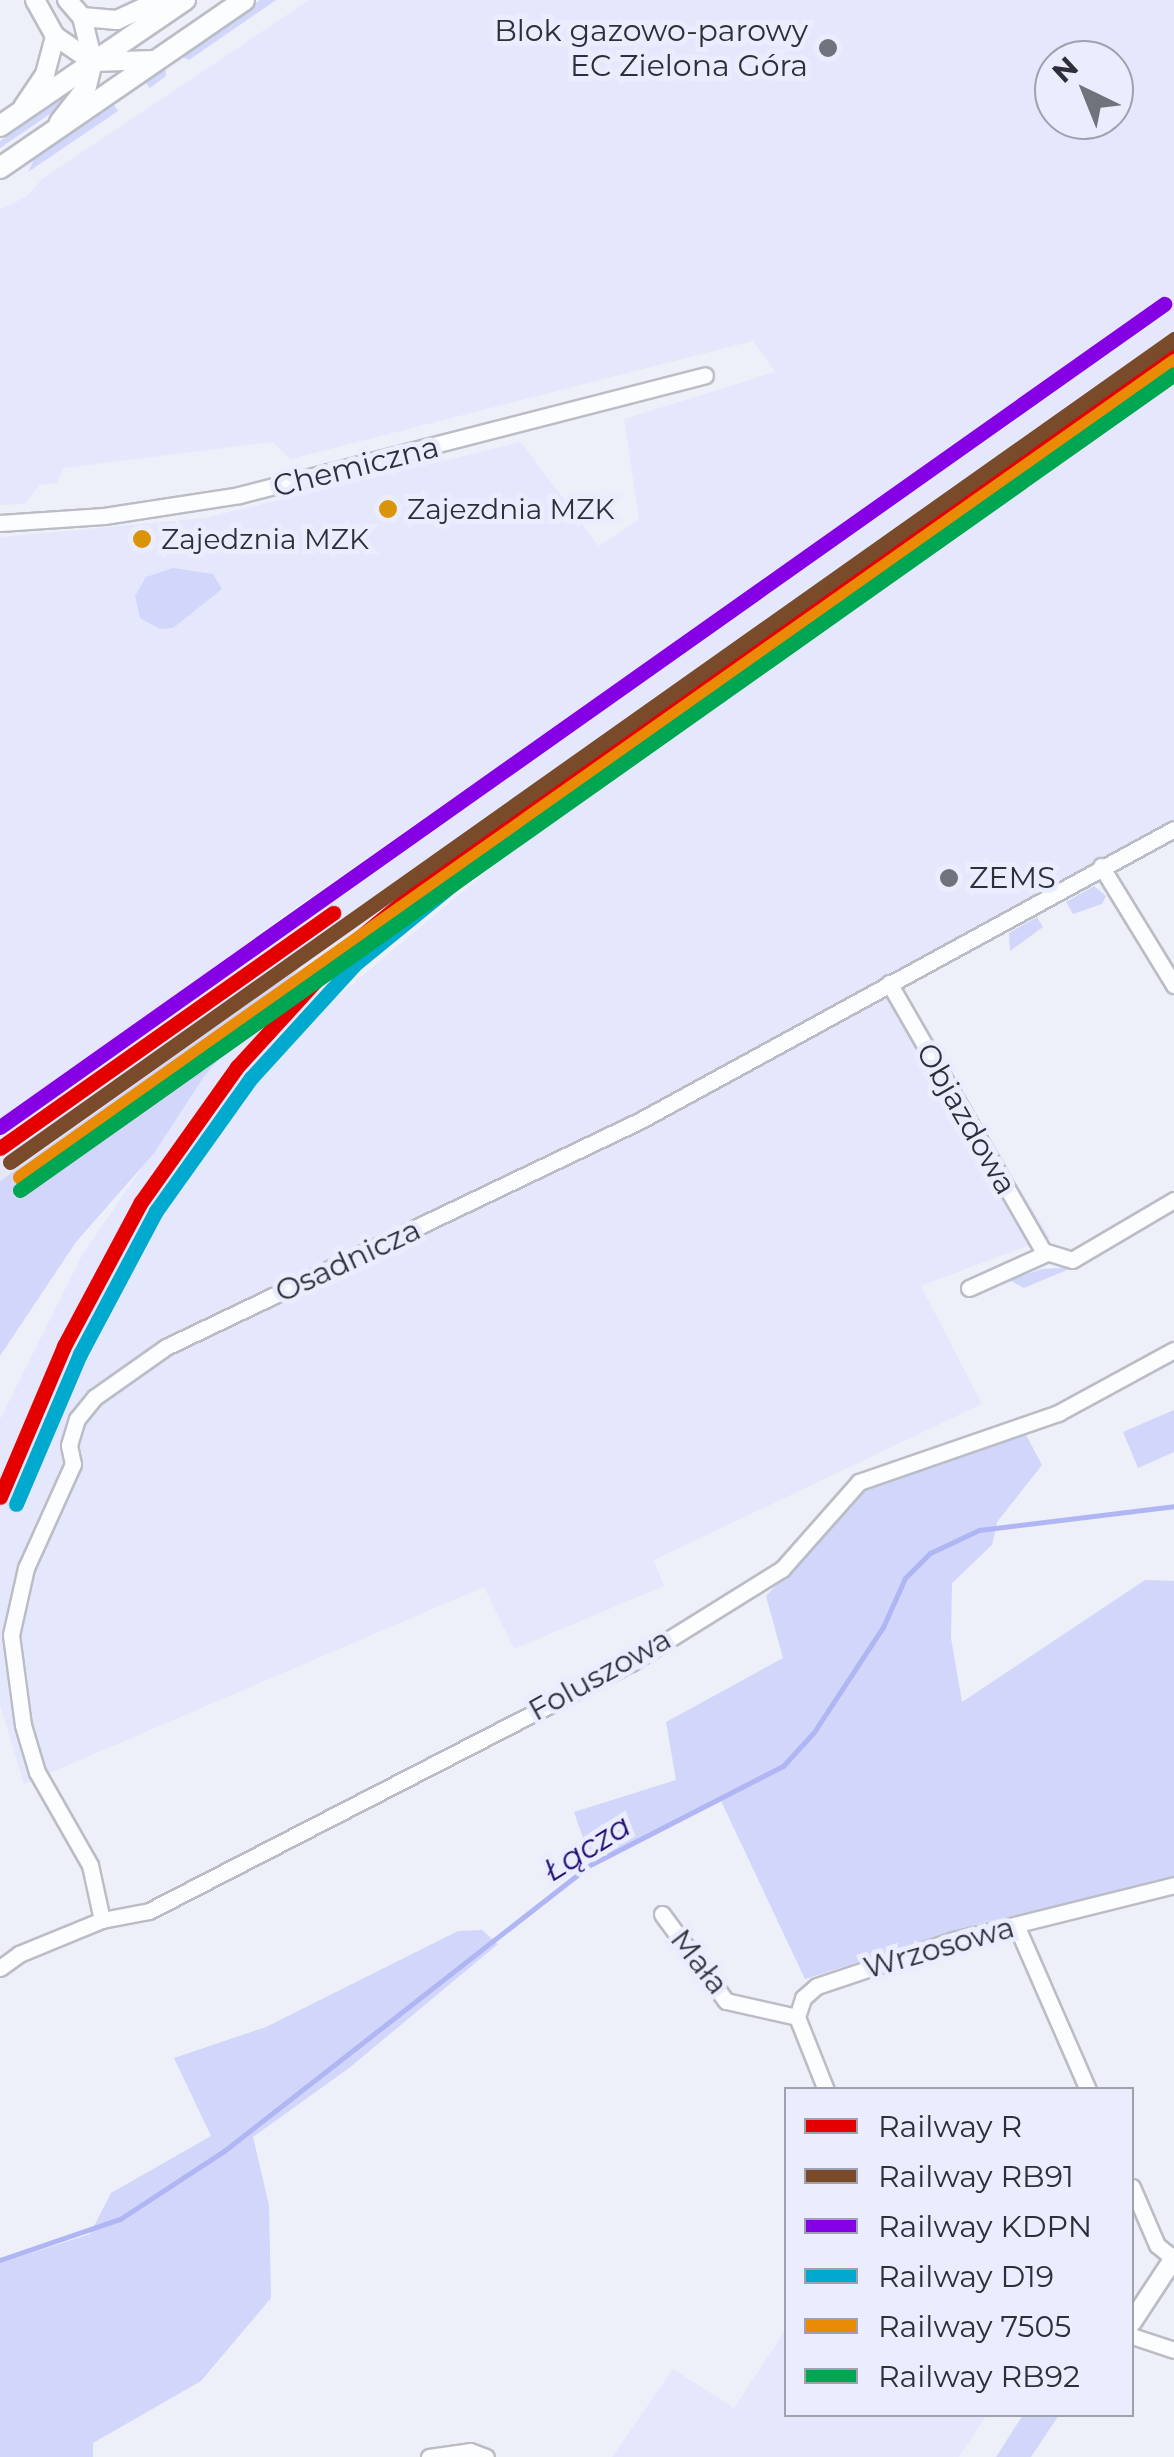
<!DOCTYPE html>
<meta charset="utf-8">
<style>
body{margin:0}
#map{position:relative;width:1174px;height:2457px;overflow:hidden;background:#eef0f9;font-family:Montserrat,sans-serif}
div>[style]{position:absolute}
[style*='--x']{left:calc(var(--x)*1px);top:calc(var(--y)*1px);width:calc(var(--w)*1px);rotate:calc(var(--a)*1deg)}
.built>*{inset:0;background:#e5e8fc}
.green>*{inset:0;background:#d1d6fa}
.stream>*{height:5px;margin:-2.5px;padding:0 2.5px;transform-origin:2.5px;border-radius:2.5px;background:#b0b5f4}
.roads{filter:drop-shadow(2px 0 #bbbdc6) drop-shadow(-2px 0 #bbbdc6) drop-shadow(0 2px #bbbdc6) drop-shadow(0 -2px #bbbdc6)}
.minor>*{height:15px;margin:-7.5px;padding:0 7.5px;transform-origin:7.5px;border-radius:7.5px;background:#fcfdfe}
.tertiary>*{height:18px;margin:-9px;padding:0 9px;transform-origin:9px;border-radius:9px;background:#fcfdfe}
.secondary>*{height:20px;margin:-10px;padding:0 10px;transform-origin:10px;border-radius:10px;background:#fcfdfe}
.rail-1>*{height:15px;margin:-7.5px;padding:0 7.5px;transform-origin:7.5px;border-radius:7.5px;background:#e50000}
.rail-2>*{height:15px;margin:-7.5px;padding:0 7.5px;transform-origin:7.5px;border-radius:7.5px;background:#7a4b2a}
.rail-3>*{height:15px;margin:-7.5px;padding:0 7.5px;transform-origin:7.5px;border-radius:7.5px;background:#8500e5}
.rail-4>*{height:15px;margin:-7.5px;padding:0 7.5px;transform-origin:7.5px;border-radius:7.5px;background:#00a9ce}
.rail-5>*{height:15px;margin:-7.5px;padding:0 7.5px;transform-origin:7.5px;border-radius:7.5px;background:#ea8b06}
.rail-6>*{height:15px;margin:-7.5px;padding:0 7.5px;transform-origin:7.5px;border-radius:7.5px;background:#00a651}
.dots>*{width:28px;height:28px;translate:-50% -50%;box-sizing:border-box;border:5px solid #eaedfd;border-radius:50%}
span{translate:-50% -50%;white-space:nowrap;text-align:center;line-height:1.15;-webkit-text-stroke:10px #eaedfd;paint-order:stroke}
.bus-label{font-size:28px;color:#2e2f39}
.left{translate:0 -50%;text-align:left}
.poi-label{font-size:30px;color:#2e2f39}
.right{translate:-100% -50%;text-align:right}
.street-label{font-size:30px;color:#2e2f39}
.water-label{font-size:32px;color:#231074;font-style:italic}
.legend{position:absolute;left:784px;top:2087px;width:350px;height:330px;box-sizing:border-box;background:#eaedfd;border:2px solid #9fa1af;margin:0;padding:12px 18px;list-style:none;font-size:30px;color:#2e2f39}
.legend li{display:flex;align-items:center;gap:20px;height:50px}
.legend b{width:50px;border:2px solid #9fa1af}
.north{position:absolute;left:1034px;top:40px;width:100px;height:100px;box-sizing:border-box;background:#eaedfd;border:2px solid #9fa1af;border-radius:50%;rotate:317deg;font-size:28px;font-weight:700;line-height:40px;text-align:center;color:#2e2f39}
.north::after{content:'';display:block;margin:auto;width:35px;height:45px;background:#71737c;clip-path:polygon(50% 0,100% 100%,50% 72%,0 100%)}
</style>
<div id="map">
<div class="built">
<div style="clip-path:polygon(evenodd,309px 0,1174px 0,1174px 828px,892px 986px,1050px 1237px,921px 1286px,982px 1404px,654px 1560px,664px 1586px,514px 1649px,484px 1587px,24px 1784px,0 1705px,0 1419px,82px 1255px,205px 1075px,296px 971px,0 1181px,0 537px,204px 518px,521px 442px,599px 546px,639px 519px,624px 419px,775px 372px,753px 341px,291px 459px,272px 442px,64px 468px,57px 483px,40px 485px,25px 504px,0 505px,0 209px,26px 197px,42px 179px,309px 0,1054px 60px,1114px 60px,1114px 120px,1054px 120px,1054px 60px,309px 0,896px 565px,680px 731px,540px 827px,297px 1030px,403px 914px,533px 812px,896px 565px,309px 0,491px 772px,366px 863px,238px 948px,490px 772px,491px 772px)"></div>
<div style="clip-path:polygon(786px 2329px,786px 2414px,987px 2415px,959px 2457px,612px 2457px,673px 2369px,734px 2408px)"></div>
</div>
<div class="green">
<div style="clip-path:polygon(260px 0,276px 0,189px 60px,180px 56px)"></div>
<div style="clip-path:polygon(165px 66px,166px 76px,150px 88px,146px 83px,114px 105px,118px 111px,28px 172px,36px 155px)"></div>
<div style="clip-path:polygon(72px 91px,66px 103px,0 148px,0 141px)"></div>
<div style="clip-path:polygon(173px 568px,213px 574px,222px 589px,173px 628px,160px 629px,140px 618px,135px 596px,146px 577px)"></div>
<div style="clip-path:polygon(1094px 886px,1106px 896px,1102px 904px,1073px 914px,1066px 902px)"></div>
<div style="clip-path:polygon(1037px 917px,1043px 927px,1010px 951px,1009px 933px)"></div>
<div style="clip-path:polygon(300px 967px,205px 1075px,154px 1153px,76px 1242px,0 1356px,0 1181px)"></div>
<div style="clip-path:polygon(1074px 1267px,1024px 1288px,1009px 1280px,1042px 1269px)"></div>
<div style="clip-path:polygon(1174px 1410px,1174px 1452px,1138px 1468px,1123px 1432px)"></div>
<div style="clip-path:polygon(1024px 1431px,1042px 1465px,997px 1522px,992px 1545px,952px 1583px,951px 1638px,962px 1702px,1145px 1580px,1174px 1581px,1174px 1878px,977px 1924px,805px 1979px,721px 1801px,592px 1864px,574px 1812px,676px 1780px,666px 1722px,783px 1658px,766px 1596px,802px 1558px,826px 1517px,884px 1476px)"></div>
<div style="clip-path:polygon(482px 1930px,498px 1944px,349px 2068px,253px 2137px,269px 2205px,271px 2298px,201px 2381px,93px 2443px,93px 2457px,0 2457px,0 2263px,90px 2234px,111px 2193px,211px 2136px,174px 2058px,266px 2027px,458px 1931px)"></div>
<div style="clip-path:polygon(1023px 2415px,1059px 2415px,1031px 2457px,996px 2457px)"></div>
</div>
<div class="stream">
<div style="--x:0;--y:2260;--w:127;--a:-18.9"></div>
<div style="--x:120;--y:2219;--w:124;--a:-33.2"></div>
<div style="--x:224;--y:2151;--w:467;--a:-38"></div>
<div style="--x:592;--y:1864;--w:215;--a:-27.2"></div>
<div style="--x:783;--y:1766;--w:46;--a:-47.6"></div>
<div style="--x:814;--y:1732;--w:126;--a:-56.7"></div>
<div style="--x:883;--y:1627;--w:54;--a:-65.8"></div>
<div style="--x:905;--y:1578;--w:35;--a:-45"></div>
<div style="--x:930;--y:1553;--w:54;--a:-25.1"></div>
<div style="--x:979;--y:1530;--w:196;--a:-7"></div>
</div>
<div class="roads">
<div class="minor">
<div style="--x:0;--y:523;--w:104;--a:-3.9"></div>
<div style="--x:104;--y:516;--w:137;--a:-8.8"></div>
<div style="--x:239;--y:495;--w:481;--a:-14.4"></div>
<div style="--x:1101;--y:866;--w:140;--a:58.5"></div>
<div style="--x:889;--y:983;--w:309;--a:60.1"></div>
<div style="--x:1043;--y:1251;--w:30;--a:17"></div>
<div style="--x:1072;--y:1260;--w:118;--a:-30.5"></div>
<div style="--x:969;--y:1288;--w:85;--a:-24.2"></div>
<div style="--x:662;--y:1914;--w:108;--a:53.7"></div>
<div style="--x:726;--y:2001;--w:73;--a:12.7"></div>
<div style="--x:102;--y:1920;--w:56;--a:-102.3"></div>
<div style="--x:90;--y:1865;--w:107;--a:-119.7"></div>
<div style="--x:37;--y:1772;--w:49;--a:-106.6"></div>
<div style="--x:23;--y:1725;--w:91;--a:-97.6"></div>
<div style="--x:11;--y:1635;--w:69;--a:-77.4"></div>
<div style="--x:26;--y:1568;--w:114;--a:-65.7"></div>
<div style="--x:73;--y:1464;--w:19;--a:-102"></div>
<div style="--x:69;--y:1445;--w:27;--a:-73"></div>
<div style="--x:77;--y:1419;--w:28;--a:-51"></div>
<div style="--x:95;--y:1397;--w:87;--a:-35.2"></div>
<div style="--x:166;--y:1347;--w:526;--a:-25.54"></div>
<div style="--x:641;--y:1120;--w:607;--a:-28.63"></div>
<div style="--x:1016;--y:1925;--w:180;--a:66.4"></div>
<div style="--x:0;--y:1968;--w:24;--a:-36"></div>
<div style="--x:19;--y:1954;--w:90;--a:-22.3"></div>
<div style="--x:102;--y:1920;--w:48;--a:-10.8"></div>
<div style="--x:149;--y:1911;--w:542;--a:-27.23"></div>
<div style="--x:631;--y:1663;--w:178;--a:-31.9"></div>
<div style="--x:782;--y:1569;--w:116;--a:-48.5"></div>
<div style="--x:859;--y:1482;--w:211;--a:-19.1"></div>
<div style="--x:1058;--y:1413;--w:132;--a:-28.5"></div>
<div style="--x:826;--y:2090;--w:79;--a:-111.7"></div>
<div style="--x:797;--y:2017;--w:20;--a:-72"></div>
<div style="--x:803;--y:1998;--w:18;--a:-41"></div>
<div style="--x:817;--y:1986;--w:145;--a:-18.6"></div>
<div style="--x:954;--y:1940;--w:227;--a:-14"></div>
<div style="--x:1132;--y:2187;--w:63;--a:66.7"></div>
<div style="--x:1157;--y:2245;--w:22;--a:39"></div>
<div style="--x:1132;--y:2336;--w:44;--a:18.4"></div>
<div style="--x:429;--y:2457;--w:41;--a:-8.3"></div>
<div style="--x:470;--y:2451;--w:17;--a:21"></div>
</div>
<div class="tertiary">
<div style="--x:35;--y:0;--w:41;--a:60.9"></div>
<div style="--x:55;--y:36;--w:46;--a:34.4"></div>
<div style="--x:93;--y:62;--w:61;--a:-1.9"></div>
<div style="--x:82;--y:17;--w:35;--a:5"></div>
<div style="--x:117;--y:20;--w:47;--a:-24.9"></div>
<div style="--x:23;--y:107;--w:40;--a:-56"></div>
<div style="--x:45;--y:74;--w:39;--a:-75"></div>
<div style="--x:59;--y:122;--w:46;--a:-52.1"></div>
<div style="--x:87;--y:86;--w:25;--a:-76"></div>
<div style="--x:93;--y:62;--w:46;--a:-103.7"></div>
<div style="--x:82;--y:17;--w:23;--a:-131"></div>
<div style="--x:1132;--y:2322;--w:77;--a:-56.7"></div>
</div>
<div class="secondary">
<div style="--x:0;--y:126;--w:224;--a:-34.3"></div>
<div style="--x:0;--y:168;--w:296;--a:-34.5"></div>
</div>
</div>
<div class="rail-1">
<div style="--x:0;--y:1148;--w:408;--a:-35.2"></div>
<div style="--x:0;--y:1497;--w:164;--a:-67"></div>
<div style="--x:64;--y:1346;--w:163;--a:-61.9"></div>
<div style="--x:141;--y:1202;--w:166;--a:-54.6"></div>
<div style="--x:237;--y:1067;--w:157;--a:-47.6"></div>
<div style="--x:343;--y:951;--w:216;--a:-39.4"></div>
<div style="--x:510;--y:814;--w:814;--a:-35.29"></div>
</div>
<div class="rail-2">
<div style="--x:10;--y:1162;--w:1426;--a:-35.26"></div>
</div>
<div class="rail-3">
<div style="--x:0;--y:1127;--w:1426;--a:-35.26"></div>
</div>
<div class="rail-4">
<div style="--x:16;--y:1504;--w:163;--a:-66.9"></div>
<div style="--x:80;--y:1354;--w:162;--a:-62"></div>
<div style="--x:156;--y:1211;--w:163;--a:-54.5"></div>
<div style="--x:251;--y:1078;--w:154;--a:-47.6"></div>
<div style="--x:355;--y:964;--w:215;--a:-39.3"></div>
<div style="--x:521;--y:828;--w:800;--a:-35.34"></div>
</div>
<div class="rail-5">
<div style="--x:20;--y:1177;--w:1413;--a:-35.26"></div>
</div>
<div class="rail-6">
<div style="--x:20;--y:1190;--w:1413;--a:-35.26"></div>
</div>
<div class="dots">
<div style="left:828px;top:48px;background:#71737c"></div>
<div style="left:388px;top:509px;background:#d99409"></div>
<div style="left:142px;top:539px;background:#d99409"></div>
<div style="left:949px;top:878px;background:#71737c"></div>
</div>
<div class="bus-label">
<span class="left" style="left:407px;top:509px">Zajezdnia MZK</span>
<span class="left" style="left:161px;top:539px">Zajedznia MZK</span>
</div>
<div class="poi-label">
<span class="right" style="left:808px;top:48px">Blok gazowo-parowy<br>EC Zielona Góra</span>
<span class="left" style="left:969px;top:878px">ZEMS</span>
</div>
<div class="street-label">
<span style="left:356px;top:467px;rotate:-14deg">Chemiczna</span>
<span style="left:966px;top:1119px;rotate:60deg">Objazdowa</span>
<span style="left:348px;top:1261px;rotate:-25deg">Osadnicza</span>
<span style="left:600px;top:1675px;rotate:-29deg">Foluszowa</span>
<span style="left:939px;top:1948px;rotate:-16deg">Wrzosowa</span>
<span style="left:699px;top:1962px;rotate:52deg">Mała</span>
</div>
<div class="water-label">
<span style="left:587px;top:1848px;rotate:-32deg">Łącza</span>
</div>
<ul class="legend">
<li><b style="height:12px;background:#e50000"></b>Railway R</li>
<li><b style="height:12px;background:#7a4b2a"></b>Railway RB91</li>
<li><b style="height:12px;background:#8500e5"></b>Railway KDPN</li>
<li><b style="height:12px;background:#00a9ce"></b>Railway D19</li>
<li><b style="height:12px;background:#ea8b06"></b>Railway 7505</li>
<li><b style="height:12px;background:#00a651"></b>Railway RB92</li>
</ul>
<div class="north">N</div>
</div>
